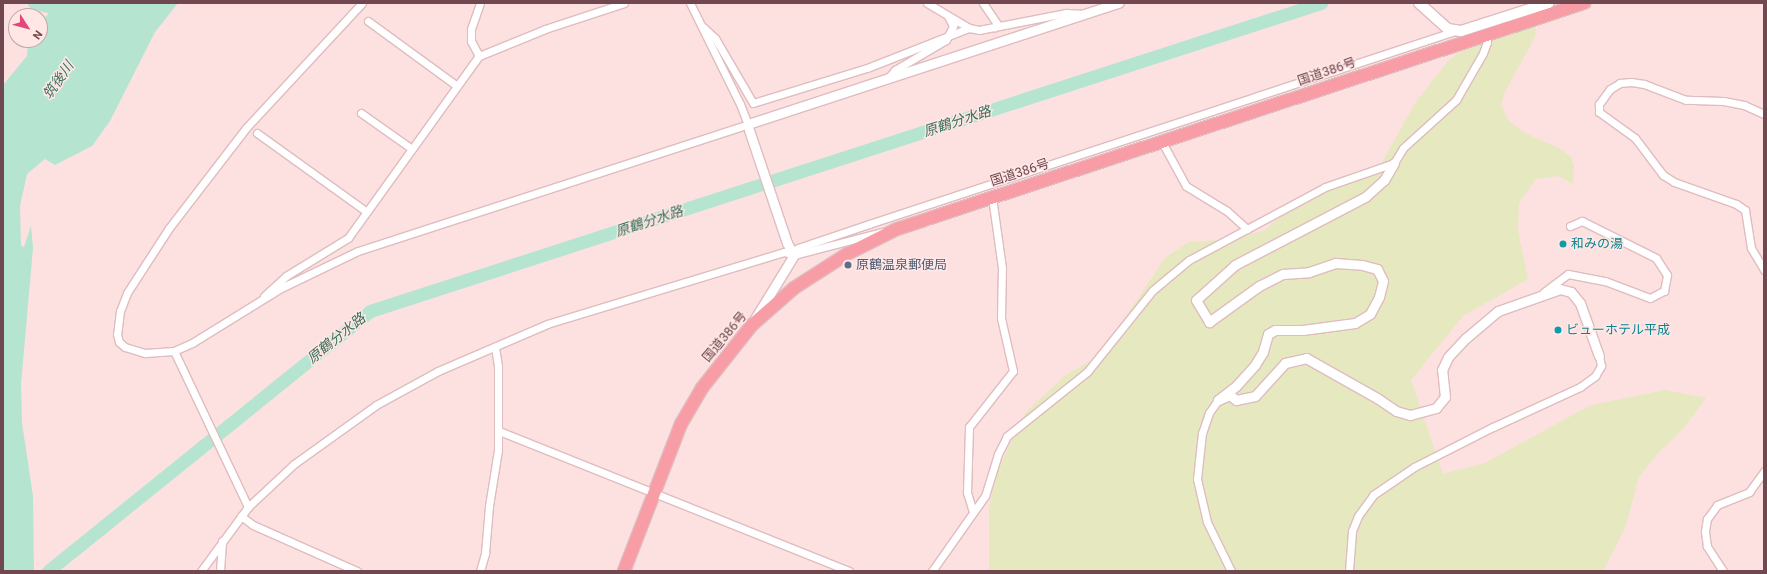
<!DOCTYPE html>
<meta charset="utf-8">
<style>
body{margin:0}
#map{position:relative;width:1767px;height:574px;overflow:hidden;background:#fce1e0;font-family:Roboto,"Noto Sans JP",sans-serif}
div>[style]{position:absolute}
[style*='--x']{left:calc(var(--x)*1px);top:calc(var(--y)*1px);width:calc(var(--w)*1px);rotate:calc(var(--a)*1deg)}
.green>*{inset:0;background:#e6e8bf}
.water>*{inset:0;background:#b5e4d1}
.river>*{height:13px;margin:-6.5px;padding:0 6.5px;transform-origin:6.5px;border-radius:6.5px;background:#b5e4d1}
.roads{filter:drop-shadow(1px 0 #dfbcbf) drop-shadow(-1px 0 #dfbcbf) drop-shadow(0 1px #dfbcbf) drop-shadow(0 -1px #dfbcbf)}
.minor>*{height:7px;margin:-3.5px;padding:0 3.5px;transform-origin:3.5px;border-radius:3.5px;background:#fff}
.tertiary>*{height:9px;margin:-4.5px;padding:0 4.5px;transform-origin:4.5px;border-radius:4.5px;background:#fff}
.secondary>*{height:10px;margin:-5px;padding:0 5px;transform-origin:5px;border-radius:5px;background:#fff}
.trunk>*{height:12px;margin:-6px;padding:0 6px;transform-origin:6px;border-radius:6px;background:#f89ca5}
.dots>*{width:11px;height:11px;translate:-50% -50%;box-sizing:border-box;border:2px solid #ffe7e5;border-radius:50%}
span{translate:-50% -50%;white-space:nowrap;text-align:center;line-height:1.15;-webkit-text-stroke:3px #ffe7e5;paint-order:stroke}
.street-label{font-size:13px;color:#714850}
.culture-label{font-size:13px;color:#0d838f}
.left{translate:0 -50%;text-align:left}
.service-label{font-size:13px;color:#4e5e75}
.water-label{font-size:14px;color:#3a705b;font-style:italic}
.frame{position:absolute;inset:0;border:4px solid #714850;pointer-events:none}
.north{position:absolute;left:8px;top:8px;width:40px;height:40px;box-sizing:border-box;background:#ffe7e5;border:1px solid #c6a7a9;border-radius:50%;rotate:126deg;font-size:11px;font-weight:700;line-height:16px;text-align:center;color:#714850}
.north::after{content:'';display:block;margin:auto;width:14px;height:18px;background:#e54679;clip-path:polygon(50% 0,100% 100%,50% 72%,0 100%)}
</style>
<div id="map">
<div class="green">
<div style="clip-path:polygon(1532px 22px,1536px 31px,1535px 37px,1505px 92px,1501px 105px,1508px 120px,1523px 132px,1561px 149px,1571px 157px,1574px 166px,1573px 184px,1558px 176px,1536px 179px,1519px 203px,1518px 231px,1528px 279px,1463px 316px,1411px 380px,1443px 474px,1485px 463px,1591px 405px,1665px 390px,1706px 398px,1682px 430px,1659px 452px,1639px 477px,1625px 528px,1603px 571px,989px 571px,989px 507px,998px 469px,1026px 412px,1067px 374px,1090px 361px,1108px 343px,1165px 258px,1188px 242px,1235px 239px,1265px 230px,1272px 223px,1306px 201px,1381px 164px,1415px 103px,1448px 61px,1480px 37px)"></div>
</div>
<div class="water">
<div style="clip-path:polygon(58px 3px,186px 3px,178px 3px,155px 32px,110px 121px,92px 146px,55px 165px,45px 159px,27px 174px,20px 206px,21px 246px,24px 247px,31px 226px,33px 248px,21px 384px,22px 423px,33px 496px,34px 571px,3px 571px,3px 85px,27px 56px,28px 40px,40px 40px,40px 23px)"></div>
</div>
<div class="river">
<div style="--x:34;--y:3;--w:39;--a:12"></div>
<div style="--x:48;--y:571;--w:414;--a:-38.9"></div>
<div style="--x:370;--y:311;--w:1000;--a:-17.95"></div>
</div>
<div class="roads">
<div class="minor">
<div style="--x:362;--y:3;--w:171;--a:132.9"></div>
<div style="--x:246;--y:128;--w:126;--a:127.6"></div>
<div style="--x:169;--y:228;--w:77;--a:122.9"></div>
<div style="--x:127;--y:293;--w:19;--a:111"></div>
<div style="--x:120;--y:311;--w:23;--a:97"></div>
<div style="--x:117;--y:334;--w:8;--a:76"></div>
<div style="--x:119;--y:342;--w:8;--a:40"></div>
<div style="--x:125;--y:347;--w:21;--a:17"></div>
<div style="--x:145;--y:353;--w:29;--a:-4"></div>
<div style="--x:174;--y:351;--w:20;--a:-24"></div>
<div style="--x:192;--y:343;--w:105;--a:-31.7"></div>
<div style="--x:281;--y:288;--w:85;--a:-25.7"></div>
<div style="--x:358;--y:251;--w:410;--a:-18"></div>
<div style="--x:690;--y:3;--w:113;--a:63.7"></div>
<div style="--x:740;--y:104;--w:25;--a:69"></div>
<div style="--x:927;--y:3;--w:49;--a:30.8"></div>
<div style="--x:969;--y:28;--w:10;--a:11"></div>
<div style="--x:979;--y:30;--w:89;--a:-11.1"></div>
<div style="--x:1066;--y:13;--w:19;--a:3"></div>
<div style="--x:983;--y:3;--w:25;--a:56"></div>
<div style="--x:997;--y:24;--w:4;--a:124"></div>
<div style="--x:368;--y:21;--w:110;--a:36.1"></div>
<div style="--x:702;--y:26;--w:18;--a:43"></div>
<div style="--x:715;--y:38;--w:75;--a:59.7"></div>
<div style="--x:753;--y:103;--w:119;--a:-17.1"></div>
<div style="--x:867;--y:68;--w:110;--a:-21.4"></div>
<div style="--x:479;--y:56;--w:17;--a:-118"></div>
<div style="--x:471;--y:41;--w:12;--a:-90"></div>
<div style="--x:471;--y:29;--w:28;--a:-71"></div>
<div style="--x:888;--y:78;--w:11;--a:-49"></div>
<div style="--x:895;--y:70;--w:59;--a:-30.5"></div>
<div style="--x:946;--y:40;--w:16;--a:-63"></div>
<div style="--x:953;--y:26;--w:11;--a:-117"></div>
<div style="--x:361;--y:113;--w:62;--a:35.2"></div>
<div style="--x:1764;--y:114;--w:22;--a:-156"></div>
<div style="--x:1744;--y:105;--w:21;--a:-169"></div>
<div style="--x:1723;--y:101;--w:37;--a:-178"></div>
<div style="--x:1686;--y:100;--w:45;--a:-159.1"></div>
<div style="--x:1644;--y:84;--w:13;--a:-171"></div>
<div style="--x:1631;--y:82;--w:11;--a:175"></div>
<div style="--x:1620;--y:83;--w:12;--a:149"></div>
<div style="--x:1610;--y:89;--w:19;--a:126"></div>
<div style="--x:1599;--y:104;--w:8;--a:90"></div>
<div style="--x:1599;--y:112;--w:44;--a:35.8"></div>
<div style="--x:1635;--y:138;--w:46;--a:52.9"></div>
<div style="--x:1663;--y:175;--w:13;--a:32"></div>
<div style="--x:1674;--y:182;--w:66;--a:19.5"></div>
<div style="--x:1736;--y:204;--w:11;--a:34"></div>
<div style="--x:1745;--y:210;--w:38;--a:81"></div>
<div style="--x:1751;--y:248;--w:26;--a:59"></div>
<div style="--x:257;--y:133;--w:135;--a:35.7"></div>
<div style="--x:1162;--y:142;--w:50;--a:61.4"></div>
<div style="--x:1186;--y:186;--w:48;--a:31.4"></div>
<div style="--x:1227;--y:211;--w:27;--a:42"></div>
<div style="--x:794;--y:255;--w:8;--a:-60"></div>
<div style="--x:798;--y:248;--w:75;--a:-18.7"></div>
<div style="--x:869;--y:224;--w:617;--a:-18.23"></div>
<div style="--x:1544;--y:292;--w:30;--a:-37"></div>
<div style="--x:1568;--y:274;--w:38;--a:11"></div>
<div style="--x:1605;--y:281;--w:48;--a:20.7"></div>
<div style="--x:1650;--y:298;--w:16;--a:-27"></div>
<div style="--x:1664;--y:291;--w:16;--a:-79"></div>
<div style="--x:1667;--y:275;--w:20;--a:-123"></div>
<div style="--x:1656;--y:258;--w:83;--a:-153.4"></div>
<div style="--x:1582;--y:221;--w:13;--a:157"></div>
<div style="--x:264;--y:296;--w:30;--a:-42"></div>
<div style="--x:286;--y:276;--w:73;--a:-31.5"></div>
<div style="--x:348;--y:238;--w:224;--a:-54.3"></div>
<div style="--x:479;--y:56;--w:71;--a:-22.2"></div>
<div style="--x:545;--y:29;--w:83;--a:-18.2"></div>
<div style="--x:174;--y:351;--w:173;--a:64.6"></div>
<div style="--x:1218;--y:400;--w:16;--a:125"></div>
<div style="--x:1209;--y:413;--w:21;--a:109"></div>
<div style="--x:1202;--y:433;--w:46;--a:96.2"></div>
<div style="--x:1197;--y:479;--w:44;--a:76.9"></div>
<div style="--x:1207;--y:522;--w:55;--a:63.9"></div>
<div style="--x:499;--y:431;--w:377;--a:21.8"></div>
<div style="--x:973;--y:512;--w:21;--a:-107"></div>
<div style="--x:967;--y:492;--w:65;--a:-88.2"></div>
<div style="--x:969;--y:427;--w:71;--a:-51.8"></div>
<div style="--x:1013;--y:371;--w:54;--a:-102.8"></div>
<div style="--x:1001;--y:318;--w:50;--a:-88.9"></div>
<div style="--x:1002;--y:268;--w:72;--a:-98"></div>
<div style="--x:241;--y:516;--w:15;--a:37"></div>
<div style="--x:253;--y:525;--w:114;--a:23.9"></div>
<div style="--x:201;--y:571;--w:79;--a:-53.7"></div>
<div style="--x:248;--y:507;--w:63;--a:-43.1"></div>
<div style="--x:294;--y:464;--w:101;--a:-35.7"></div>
<div style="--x:376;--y:405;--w:71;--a:-28.7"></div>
<div style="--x:438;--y:371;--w:119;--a:-23.3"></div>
<div style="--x:547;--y:324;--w:248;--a:-16.9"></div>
<div style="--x:784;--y:252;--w:10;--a:17"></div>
<div style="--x:794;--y:255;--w:91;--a:-14.6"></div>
<div style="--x:220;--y:571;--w:30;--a:-86"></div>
<div style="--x:480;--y:571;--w:19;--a:-74"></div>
<div style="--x:485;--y:553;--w:47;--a:-85.1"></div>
<div style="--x:489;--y:506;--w:57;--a:-80.9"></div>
<div style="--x:498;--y:450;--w:84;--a:-90"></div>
<div style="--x:498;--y:366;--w:19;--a:-99"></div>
<div style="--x:932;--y:571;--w:92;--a:-54.8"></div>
<div style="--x:985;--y:496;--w:44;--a:-72.8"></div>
<div style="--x:998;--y:454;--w:20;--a:-63"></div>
<div style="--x:1007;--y:436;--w:102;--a:-38.7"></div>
<div style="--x:1087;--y:372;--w:105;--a:-51.2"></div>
<div style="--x:1153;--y:290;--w:47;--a:-39.8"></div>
<div style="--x:1189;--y:260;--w:154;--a:-28.2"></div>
<div style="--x:1325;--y:187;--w:73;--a:-19.2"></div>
<div style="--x:1394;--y:163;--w:17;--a:-59"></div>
<div style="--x:1403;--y:148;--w:72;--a:-42.2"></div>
<div style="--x:1456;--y:100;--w:54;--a:-60.1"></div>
<div style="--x:1483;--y:53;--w:12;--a:-70"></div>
<div style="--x:1487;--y:42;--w:8;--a:-104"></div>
<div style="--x:1349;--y:571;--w:40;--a:-85.7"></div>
<div style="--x:1352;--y:531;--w:16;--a:-68"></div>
<div style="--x:1358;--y:516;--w:26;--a:-54"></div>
<div style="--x:1373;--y:495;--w:50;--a:-34.3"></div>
<div style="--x:1414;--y:467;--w:89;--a:-26.9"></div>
<div style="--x:1493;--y:427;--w:96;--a:-24.7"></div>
<div style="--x:1580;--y:387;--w:19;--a:-36"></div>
<div style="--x:1595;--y:376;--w:12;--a:-59"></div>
<div style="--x:1601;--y:366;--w:10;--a:-101"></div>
<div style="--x:1723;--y:571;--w:30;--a:-123"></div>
<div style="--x:1707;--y:546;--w:15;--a:-98"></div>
<div style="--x:1705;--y:531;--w:12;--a:-81"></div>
<div style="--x:1707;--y:519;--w:17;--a:-54"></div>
<div style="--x:1717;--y:505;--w:35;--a:-22"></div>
<div style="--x:1749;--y:492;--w:26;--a:-54"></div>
</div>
<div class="tertiary">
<div style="--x:748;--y:124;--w:390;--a:-18.1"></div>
<div style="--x:749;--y:130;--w:119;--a:71.4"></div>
<div style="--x:787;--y:243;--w:14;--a:60"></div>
<div style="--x:794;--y:255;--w:79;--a:121.5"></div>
<div style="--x:1394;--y:163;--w:20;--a:120"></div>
<div style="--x:1384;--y:180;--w:25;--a:138"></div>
<div style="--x:1365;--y:197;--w:147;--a:152.4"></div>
<div style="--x:1235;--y:265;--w:52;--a:138.1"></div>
<div style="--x:1196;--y:300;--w:26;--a:59"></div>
<div style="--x:1209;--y:322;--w:62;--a:-35.8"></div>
<div style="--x:1259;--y:286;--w:27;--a:-27"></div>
<div style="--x:1283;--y:274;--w:26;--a:-4"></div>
<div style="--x:1309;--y:272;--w:28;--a:-19"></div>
<div style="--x:1335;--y:263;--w:27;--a:4"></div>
<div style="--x:1362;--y:265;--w:16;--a:15"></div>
<div style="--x:1377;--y:269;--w:13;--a:63"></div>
<div style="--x:1383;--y:281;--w:16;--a:104"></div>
<div style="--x:1379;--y:297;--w:19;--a:118"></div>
<div style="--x:1370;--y:314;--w:17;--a:149"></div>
<div style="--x:1355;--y:323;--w:53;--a:172.5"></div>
<div style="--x:1302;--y:330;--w:27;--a:180"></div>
<div style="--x:1275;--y:330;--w:8;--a:150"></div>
<div style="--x:1268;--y:334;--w:19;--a:106"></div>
<div style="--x:1263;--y:352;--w:15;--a:122"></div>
<div style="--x:1255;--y:365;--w:28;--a:132"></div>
<div style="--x:1236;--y:386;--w:23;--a:142"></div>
<div style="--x:1218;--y:400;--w:13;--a:-23"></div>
<div style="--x:1230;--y:395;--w:8;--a:40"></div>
<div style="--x:1236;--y:400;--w:19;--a:-12"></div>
<div style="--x:1255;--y:396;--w:45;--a:-47.7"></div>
<div style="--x:1285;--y:363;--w:22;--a:-13"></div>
<div style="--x:1306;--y:358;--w:81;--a:29.4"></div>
<div style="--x:1377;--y:398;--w:23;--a:34"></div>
<div style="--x:1396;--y:411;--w:15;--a:16"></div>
<div style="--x:1410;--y:415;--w:27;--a:-15"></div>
<div style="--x:1436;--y:408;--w:14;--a:-51"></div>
<div style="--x:1445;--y:397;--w:27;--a:-96"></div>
<div style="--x:1442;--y:370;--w:14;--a:-65"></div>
<div style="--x:1448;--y:357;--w:26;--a:-47"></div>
<div style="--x:1466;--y:338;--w:42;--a:-40.2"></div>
<div style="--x:1498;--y:311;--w:66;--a:-19.5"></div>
<div style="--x:1560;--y:289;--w:11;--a:15"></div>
<div style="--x:1571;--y:292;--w:14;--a:51"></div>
<div style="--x:1580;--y:303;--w:56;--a:70.3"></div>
</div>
<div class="secondary">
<div style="--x:1419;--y:3;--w:39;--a:42"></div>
<div style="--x:1448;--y:29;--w:13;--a:9"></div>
<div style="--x:1461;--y:31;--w:92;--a:-17.7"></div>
</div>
<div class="trunk">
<div style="--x:624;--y:571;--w:158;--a:-68.8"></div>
<div style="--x:681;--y:424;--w:42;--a:-59.7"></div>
<div style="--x:702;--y:388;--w:80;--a:-51.6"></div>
<div style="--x:752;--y:325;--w:56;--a:-41.4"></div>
<div style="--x:794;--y:288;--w:63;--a:-32.7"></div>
<div style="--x:847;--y:254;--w:56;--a:-26.6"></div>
<div style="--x:897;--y:229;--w:28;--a:-18"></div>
<div style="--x:924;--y:220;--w:695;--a:-18.2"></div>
</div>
</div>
<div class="dots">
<div style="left:1563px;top:244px;background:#0f9aa8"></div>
<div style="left:848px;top:265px;background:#5c6f8a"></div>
<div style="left:1558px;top:330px;background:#0f9aa8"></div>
</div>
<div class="street-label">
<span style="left:1327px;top:72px;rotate:-19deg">国道386号</span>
<span style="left:1020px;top:173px;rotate:-18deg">国道386号</span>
<span style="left:725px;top:337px;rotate:-50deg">国道386号</span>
</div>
<div class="culture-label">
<span class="left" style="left:1571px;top:244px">和みの湯</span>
<span class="left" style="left:1566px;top:330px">ビューホテル平成</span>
</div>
<div class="service-label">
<span class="left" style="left:856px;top:265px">原鶴温泉郵便局</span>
</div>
<div class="water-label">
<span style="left:58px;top:80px;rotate:-55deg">筑後川</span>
<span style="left:957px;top:121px;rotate:-18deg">原鶴分水路</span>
<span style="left:649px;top:221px;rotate:-18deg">原鶴分水路</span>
<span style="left:336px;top:338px;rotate:-39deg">原鶴分水路</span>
</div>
<div class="frame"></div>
<div class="north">N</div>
</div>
